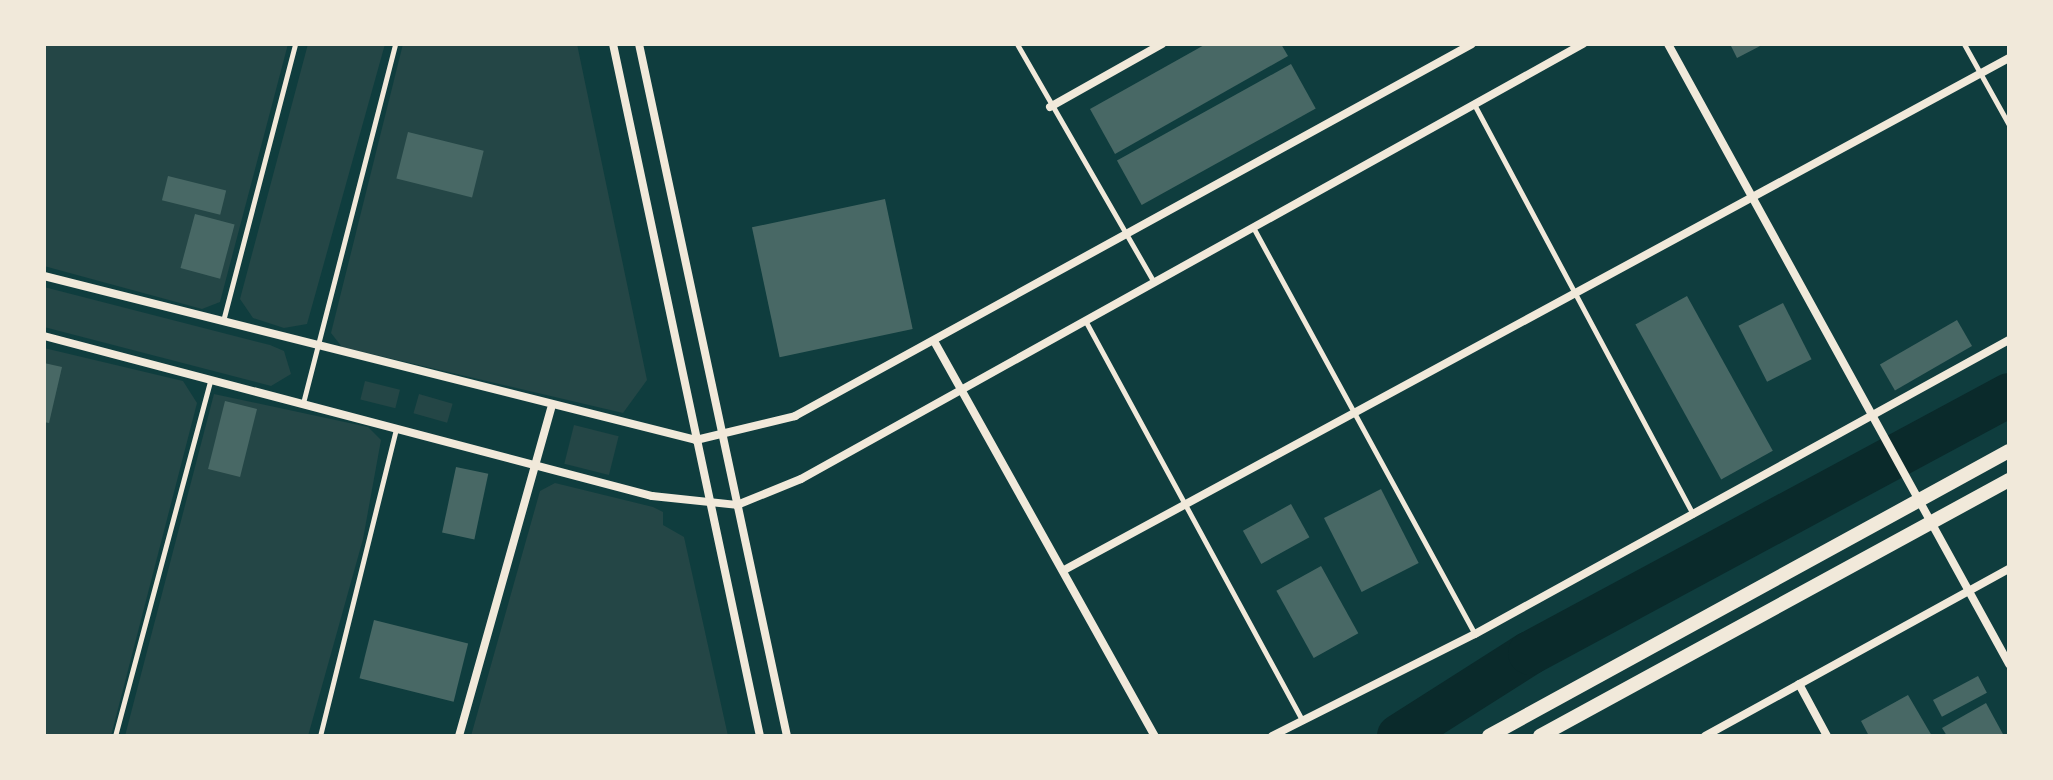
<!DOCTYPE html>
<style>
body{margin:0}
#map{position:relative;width:2053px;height:780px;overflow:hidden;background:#0f3d3e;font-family:Lato,sans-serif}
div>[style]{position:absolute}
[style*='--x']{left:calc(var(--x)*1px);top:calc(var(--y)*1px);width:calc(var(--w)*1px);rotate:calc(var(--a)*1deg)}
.green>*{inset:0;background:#244646;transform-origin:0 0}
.river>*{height:44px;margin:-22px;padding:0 22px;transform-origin:22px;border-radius:22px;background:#0a2a2b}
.building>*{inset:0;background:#486865;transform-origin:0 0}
.service>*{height:5px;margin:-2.5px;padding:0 2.5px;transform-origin:2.5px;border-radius:2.5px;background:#f1e9da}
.minor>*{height:8px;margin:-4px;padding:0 4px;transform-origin:4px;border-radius:4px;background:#f1e9da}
.tertiary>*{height:14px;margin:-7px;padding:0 7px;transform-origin:7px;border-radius:7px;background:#f1e9da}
span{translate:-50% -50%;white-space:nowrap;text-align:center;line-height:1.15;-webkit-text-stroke:7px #f1e9da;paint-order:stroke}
.frame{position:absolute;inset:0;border:46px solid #f1e9da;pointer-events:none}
</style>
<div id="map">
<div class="green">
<div style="clip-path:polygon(44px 44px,288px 44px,220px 302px,202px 309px,44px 266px)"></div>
<div style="clip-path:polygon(308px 44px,385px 44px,307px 324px,284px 328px,253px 318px,240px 299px)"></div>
<div style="clip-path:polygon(403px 44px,577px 44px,647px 380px,623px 413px,342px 347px,331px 333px)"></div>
<div style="clip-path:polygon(44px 287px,270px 345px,284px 351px,291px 374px,271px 386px,44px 327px)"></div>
<div style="clip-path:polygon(44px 348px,183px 381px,197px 403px,111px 736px,44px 736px)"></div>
<div style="left:365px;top:381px;width:36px;height:19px;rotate:14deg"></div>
<div style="clip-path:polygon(214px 394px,368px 427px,381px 440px,363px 539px,308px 736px,125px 736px)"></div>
<div style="left:419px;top:394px;width:35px;height:20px;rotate:16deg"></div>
<div style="left:574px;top:425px;width:46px;height:40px;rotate:14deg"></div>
<div style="clip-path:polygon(555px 483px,653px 507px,663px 512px,663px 525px,684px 537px,728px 736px,471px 736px,540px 491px)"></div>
</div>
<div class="river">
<div style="--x:1399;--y:736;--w:155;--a:-32.4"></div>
<div style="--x:1530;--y:653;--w:544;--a:-28.31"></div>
</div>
<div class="building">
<div style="clip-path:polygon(1206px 44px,1281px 44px,1288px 56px,1115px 154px,1090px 109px)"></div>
<div style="clip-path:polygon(1730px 44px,1764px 44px,1737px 58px)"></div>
<div style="left:1291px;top:64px;width:51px;height:199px;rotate:61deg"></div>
<div style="left:408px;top:132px;width:78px;height:48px;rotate:14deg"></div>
<div style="left:168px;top:176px;width:60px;height:25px;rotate:14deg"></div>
<div style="left:885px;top:199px;width:133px;height:136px;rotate:78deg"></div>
<div style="left:195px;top:214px;width:41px;height:56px;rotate:15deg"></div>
<div style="left:1687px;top:296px;width:177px;height:59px;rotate:61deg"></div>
<div style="left:1783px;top:303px;width:63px;height:50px;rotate:63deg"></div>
<div style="left:1957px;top:320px;width:30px;height:89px;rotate:60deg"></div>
<div style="clip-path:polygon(44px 363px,62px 367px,49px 423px,44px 422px)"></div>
<div style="left:225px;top:401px;width:33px;height:70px;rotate:14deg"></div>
<div style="left:456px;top:467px;width:33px;height:67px;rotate:12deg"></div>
<div style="left:1381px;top:489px;width:83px;height:64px;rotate:63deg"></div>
<div style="left:1291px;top:504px;width:38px;height:55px;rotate:61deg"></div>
<div style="left:1321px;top:566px;width:77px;height:51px;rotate:61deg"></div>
<div style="left:374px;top:620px;width:97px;height:60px;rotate:14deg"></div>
<div style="left:1978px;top:676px;width:19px;height:51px;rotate:62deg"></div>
<div style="clip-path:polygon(1908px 695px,1932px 736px,1869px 736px,1861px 721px)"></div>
<div style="clip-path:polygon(1986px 703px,2004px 736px,1947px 736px,1942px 728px)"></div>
</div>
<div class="service">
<div style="--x:1017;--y:44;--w:275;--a:60.1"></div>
<div style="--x:1964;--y:44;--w:93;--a:60.9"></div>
<div style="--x:1475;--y:106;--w:463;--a:61.9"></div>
<div style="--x:1254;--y:229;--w:461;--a:61.4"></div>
<div style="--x:223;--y:321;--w:286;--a:-75.4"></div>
<div style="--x:1086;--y:322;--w:454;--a:61.5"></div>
<div style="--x:303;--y:403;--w:371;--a:-75.6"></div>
<div style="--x:115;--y:736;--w:367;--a:-75"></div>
<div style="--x:320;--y:736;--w:316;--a:-76.1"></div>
</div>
<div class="minor">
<div style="--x:613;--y:44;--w:707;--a:78.01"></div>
<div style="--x:639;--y:44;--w:708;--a:77.93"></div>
<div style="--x:1668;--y:44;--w:708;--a:61.19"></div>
<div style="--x:1050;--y:107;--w:129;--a:-29.4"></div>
<div style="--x:44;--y:276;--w:672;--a:14.12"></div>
<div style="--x:696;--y:440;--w:102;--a:-13.6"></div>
<div style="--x:795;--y:416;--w:772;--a:-28.79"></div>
<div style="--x:44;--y:336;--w:629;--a:14.74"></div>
<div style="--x:652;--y:496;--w:85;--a:6"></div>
<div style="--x:737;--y:505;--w:69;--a:-22.1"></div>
<div style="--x:801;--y:479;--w:895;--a:-29.09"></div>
<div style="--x:934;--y:341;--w:453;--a:60.8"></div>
<div style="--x:1066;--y:569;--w:1073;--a:-28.45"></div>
<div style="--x:1799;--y:684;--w:59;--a:61.7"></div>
<div style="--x:459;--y:736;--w:340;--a:-74.3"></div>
<div style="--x:1272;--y:736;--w:227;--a:-26.7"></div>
<div style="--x:1475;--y:634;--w:610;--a:-28.84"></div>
<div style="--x:1705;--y:736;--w:347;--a:-28.8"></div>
</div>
<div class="tertiary">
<div style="--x:1489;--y:736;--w:593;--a:-28.73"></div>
<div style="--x:1540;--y:736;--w:534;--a:-28.63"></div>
</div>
<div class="frame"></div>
</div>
